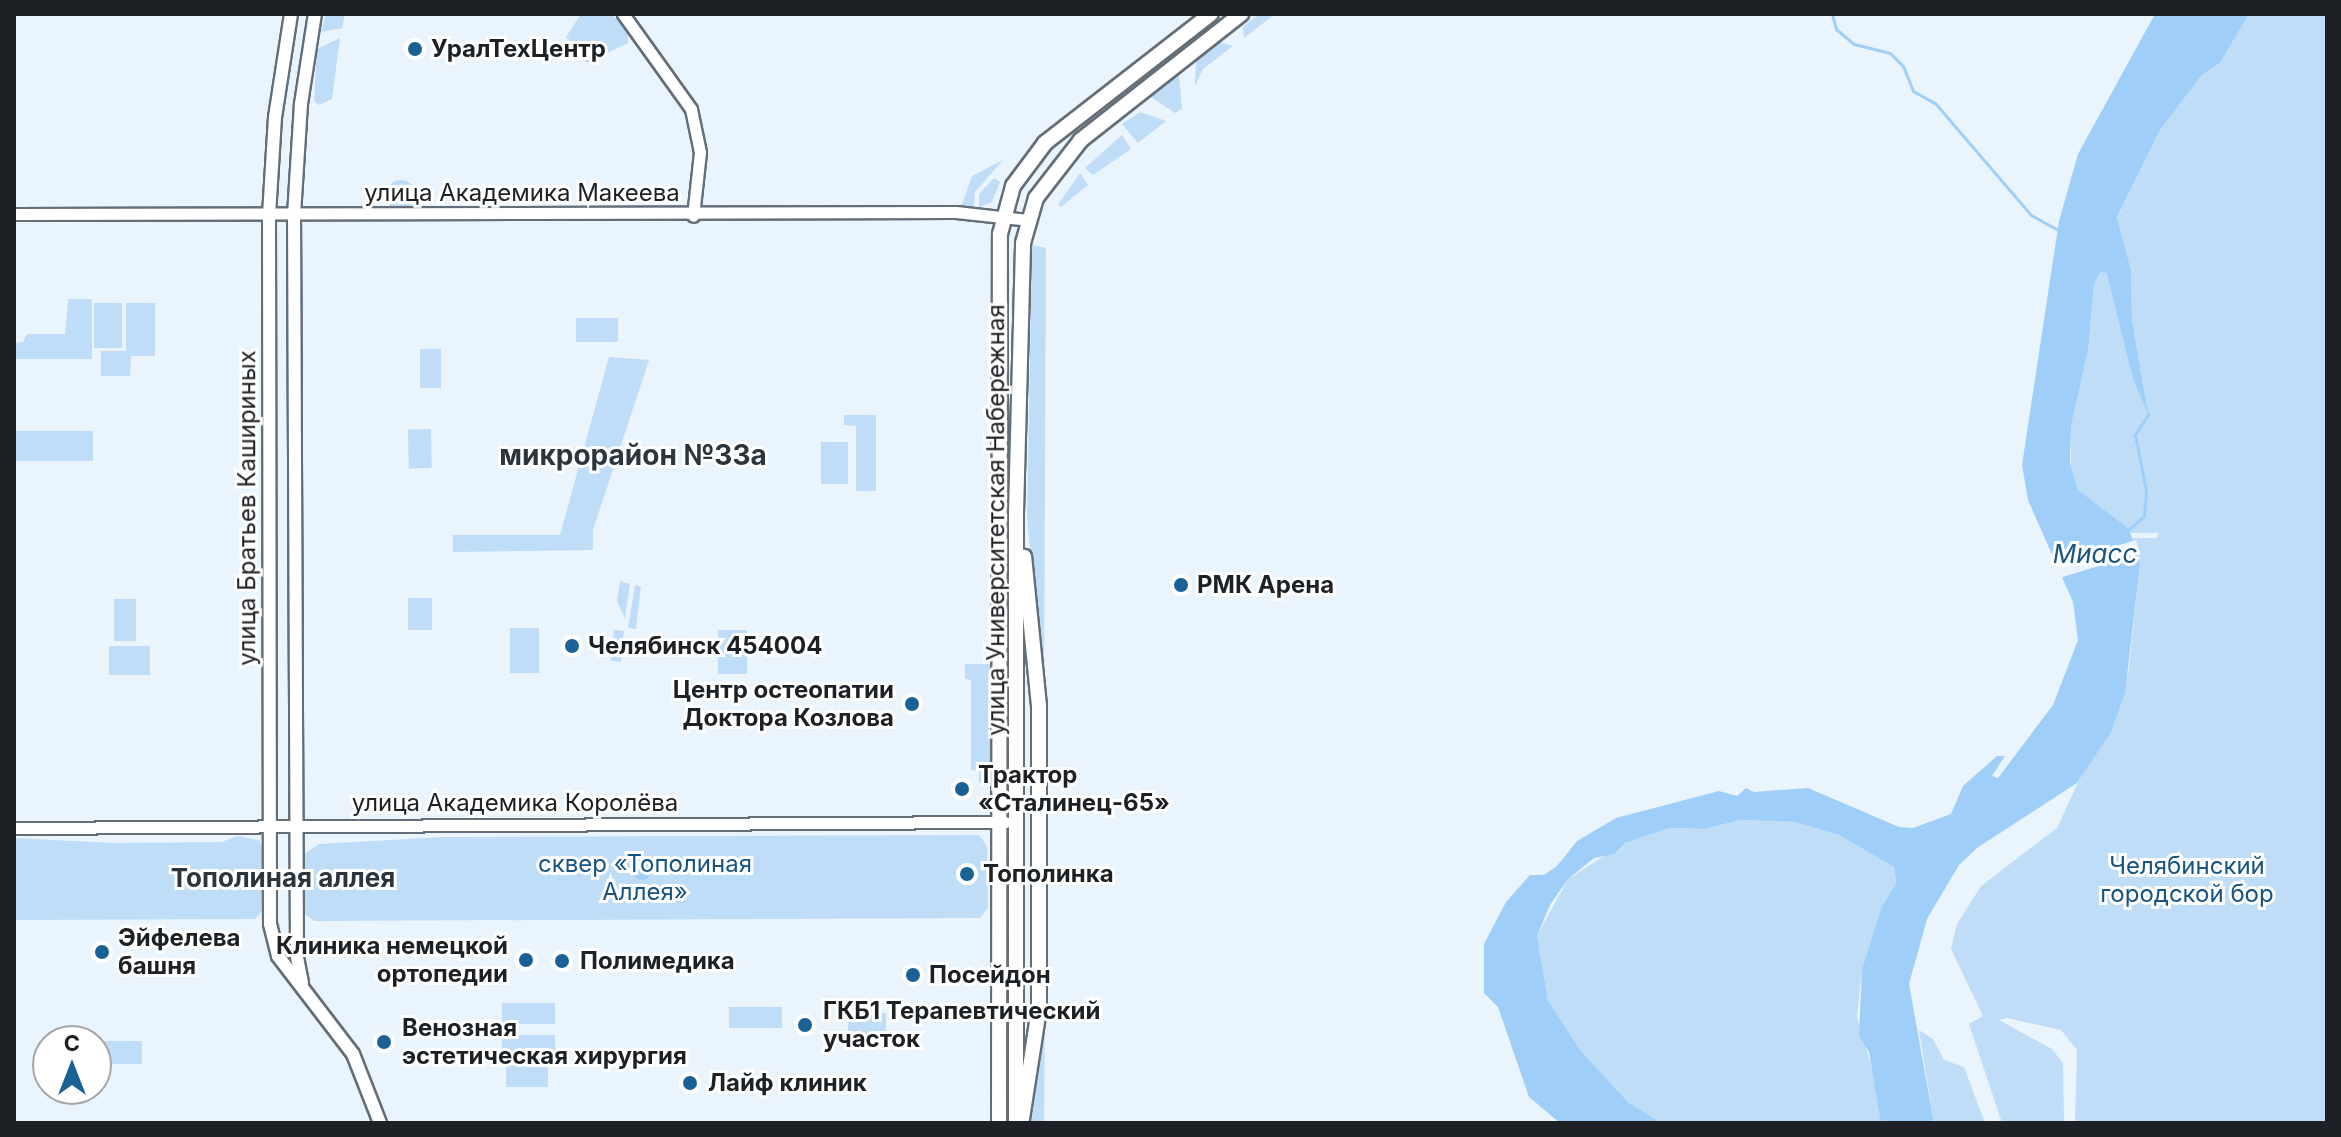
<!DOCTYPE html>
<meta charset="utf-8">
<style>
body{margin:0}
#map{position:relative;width:2341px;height:1137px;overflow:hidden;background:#eaf4fd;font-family:Inter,sans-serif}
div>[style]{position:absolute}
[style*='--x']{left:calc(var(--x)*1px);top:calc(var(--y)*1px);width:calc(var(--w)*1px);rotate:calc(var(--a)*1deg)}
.green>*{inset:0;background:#bfddf7;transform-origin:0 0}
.round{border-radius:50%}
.water>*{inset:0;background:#9fcff9}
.pier>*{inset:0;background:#eaf4fd;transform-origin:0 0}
.stream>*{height:3px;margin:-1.5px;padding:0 1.5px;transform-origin:1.5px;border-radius:1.5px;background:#9fcff9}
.roads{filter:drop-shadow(2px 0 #636e78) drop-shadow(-2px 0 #636e78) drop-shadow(0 2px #636e78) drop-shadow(0 -2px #636e78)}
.tertiary>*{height:11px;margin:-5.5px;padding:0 5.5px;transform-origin:5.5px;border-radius:5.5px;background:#fff}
.secondary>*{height:12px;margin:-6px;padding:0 6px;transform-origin:6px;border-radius:6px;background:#fff}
.primary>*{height:14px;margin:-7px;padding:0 7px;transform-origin:7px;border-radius:7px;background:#fff}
.dots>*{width:22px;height:22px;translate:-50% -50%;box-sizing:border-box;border:4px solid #fff;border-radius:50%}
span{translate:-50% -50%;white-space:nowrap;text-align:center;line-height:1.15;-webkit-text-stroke:6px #fff;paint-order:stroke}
.poi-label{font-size:24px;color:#1d2125;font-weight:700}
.left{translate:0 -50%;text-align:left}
.right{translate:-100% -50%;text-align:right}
.street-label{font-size:24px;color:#1d2125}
.park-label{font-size:24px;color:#175481}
.water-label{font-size:26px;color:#195683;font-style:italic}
.neighbourhood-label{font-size:26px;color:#2b353d;font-weight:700}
.quarter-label{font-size:28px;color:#2b353d;font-weight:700}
.frame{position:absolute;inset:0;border:16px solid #1d2125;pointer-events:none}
.north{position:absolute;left:32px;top:1025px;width:80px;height:80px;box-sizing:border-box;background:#fff;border:2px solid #a5a6a8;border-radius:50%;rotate:0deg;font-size:22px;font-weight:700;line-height:32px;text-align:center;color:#1d2125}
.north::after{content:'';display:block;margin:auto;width:28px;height:36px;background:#1a6296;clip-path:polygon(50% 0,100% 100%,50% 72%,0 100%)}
</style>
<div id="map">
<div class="green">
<div style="clip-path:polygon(326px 14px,345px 14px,342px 28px,321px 32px)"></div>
<div style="clip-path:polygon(581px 14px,612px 14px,628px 34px,628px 43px,587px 63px,566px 37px)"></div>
<div style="clip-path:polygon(1259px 14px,1275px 14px,1244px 38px,1243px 27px)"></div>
<div style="clip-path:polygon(2249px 14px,2327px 14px,2327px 1123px,2075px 1123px,2077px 1050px,2061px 1030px,2007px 1018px,1999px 1020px,2052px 1049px,2063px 1063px,2064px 1123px,2002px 1123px,1969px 1024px,1983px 1016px,1951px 949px,1957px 924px,1981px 886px,2057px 828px,2128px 675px,2140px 564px,2131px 538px,2157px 538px,2158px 533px,2131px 533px,2078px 490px,2071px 473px,2071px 426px,2088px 351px,2094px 284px,2101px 271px,2108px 274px,2132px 376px,2147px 409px,2132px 318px,2131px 270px,2117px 219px,2160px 130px,2202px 75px,2220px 63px)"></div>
<div style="clip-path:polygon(340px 38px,332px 99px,319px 105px,314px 101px,317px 49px)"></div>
<div style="clip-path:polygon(1220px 42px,1233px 46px,1203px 69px,1195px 86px,1196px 61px)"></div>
<div style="clip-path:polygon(1179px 75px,1182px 109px,1175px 113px,1151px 97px)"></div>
<div style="clip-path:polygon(1140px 112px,1166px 121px,1138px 143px,1122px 124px)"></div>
<div style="clip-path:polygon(1122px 135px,1131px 149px,1093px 175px,1085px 168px)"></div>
<div style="clip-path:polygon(1003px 160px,975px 192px,974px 207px,961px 207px,972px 176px)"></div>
<div style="clip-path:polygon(1080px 173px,1088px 185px,1061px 207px,1058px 205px)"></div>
<div style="clip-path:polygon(994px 178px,1000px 182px,992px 202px,979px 207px,979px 194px)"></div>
<div class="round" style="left:386px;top:180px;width:30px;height:30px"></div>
<div style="clip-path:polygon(1032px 245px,1046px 248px,1044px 696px,1027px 519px)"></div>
<div style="clip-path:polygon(68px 299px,92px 299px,92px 359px,14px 359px,14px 343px,23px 342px,27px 334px,65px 334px)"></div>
<div style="left:94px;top:303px;width:28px;height:45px"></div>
<div style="clip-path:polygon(126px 303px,155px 303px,155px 356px,131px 356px,130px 376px,101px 376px,101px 351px,126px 351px)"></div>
<div style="left:576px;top:318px;width:42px;height:24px"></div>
<div style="left:420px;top:349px;width:21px;height:39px"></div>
<div style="clip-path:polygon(609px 357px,649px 360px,593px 530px,593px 550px,453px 552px,453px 535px,560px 535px)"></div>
<div style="clip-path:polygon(844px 415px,876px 415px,876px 491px,856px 491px,856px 426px,844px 425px)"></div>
<div style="left:431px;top:429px;width:39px;height:23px;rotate:89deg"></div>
<div style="left:14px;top:431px;width:79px;height:30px"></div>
<div style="left:821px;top:442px;width:27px;height:42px"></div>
<div style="clip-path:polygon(620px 581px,630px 584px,625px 619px,617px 601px)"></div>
<div style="clip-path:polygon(635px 585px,641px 587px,636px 629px,628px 628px)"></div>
<div style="left:408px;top:598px;width:24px;height:32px"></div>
<div style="left:114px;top:599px;width:22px;height:42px"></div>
<div style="left:510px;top:628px;width:29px;height:45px"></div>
<div style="left:614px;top:630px;width:10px;height:31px;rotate:6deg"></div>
<div style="left:718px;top:630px;width:29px;height:44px"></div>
<div style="left:109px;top:646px;width:41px;height:29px"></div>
<div style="clip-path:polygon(965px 664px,991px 664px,991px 782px,979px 782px,979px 771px,971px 770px,971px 680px,965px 679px)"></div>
<div style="clip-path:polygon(1741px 820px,1795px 822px,1839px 835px,1894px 867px,1896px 883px,1881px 908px,1862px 969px,1857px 1017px,1879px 1092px,1881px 1123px,1661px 1123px,1628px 1102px,1580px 1050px,1548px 1000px,1537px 936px,1568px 879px,1625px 843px,1669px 828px,1704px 829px)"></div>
<div style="clip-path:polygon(979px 835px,987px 846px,988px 908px,980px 918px,314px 921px,303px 913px,304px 854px,319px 844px,444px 837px)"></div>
<div style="clip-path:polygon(237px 836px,259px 840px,264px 851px,264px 909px,255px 919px,14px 920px,14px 838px,113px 843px,222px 842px)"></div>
<div style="clip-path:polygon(1045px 996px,1044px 1123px,1028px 1123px,1035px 1089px)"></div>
<div style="left:502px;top:1003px;width:53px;height:21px"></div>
<div style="left:729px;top:1007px;width:53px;height:21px"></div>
<div style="left:848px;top:1013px;width:38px;height:22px"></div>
<div style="clip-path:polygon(1919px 1030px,1933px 1039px,1944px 1060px,1964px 1067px,1985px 1123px,1934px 1123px)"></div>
<div style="left:502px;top:1035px;width:53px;height:20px"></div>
<div style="left:142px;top:1041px;width:23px;height:46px;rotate:90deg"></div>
<div style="left:506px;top:1065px;width:42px;height:22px"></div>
</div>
<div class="water">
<div style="clip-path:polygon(2155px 14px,2249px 14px,2220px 63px,2202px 75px,2160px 130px,2117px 218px,2131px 270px,2132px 319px,2148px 414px,2132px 376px,2107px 274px,2101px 271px,2094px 284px,2088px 351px,2071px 426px,2070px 463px,2078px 490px,2129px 529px,2140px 564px,2125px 693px,2111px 732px,2077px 783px,1977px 848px,1959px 865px,1927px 919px,1909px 984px,1934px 1123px,1881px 1123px,1869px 1052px,1859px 1036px,1862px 969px,1881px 908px,1896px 883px,1894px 867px,1839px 835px,1795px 822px,1741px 820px,1704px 829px,1669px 828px,1625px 843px,1614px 854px,1594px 858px,1568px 879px,1550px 905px,1537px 936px,1548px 1000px,1580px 1050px,1628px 1102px,1661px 1123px,1560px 1123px,1529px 1097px,1498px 1007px,1484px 993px,1484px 944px,1506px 902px,1530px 875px,1544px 875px,1557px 866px,1577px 841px,1616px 818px,1719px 791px,1737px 796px,1746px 788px,1754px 792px,1808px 788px,1899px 827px,1913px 828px,1951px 814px,1963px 786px,1997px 756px,2005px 756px,1992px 776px,1998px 778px,2053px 705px,2078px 640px,2073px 602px,2028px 500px,2022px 465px,2059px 221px,2078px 154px)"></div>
<div class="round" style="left:633px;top:862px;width:18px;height:18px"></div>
</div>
<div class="pier">
<div style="left:2136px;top:540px;width:14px;height:88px;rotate:73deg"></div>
</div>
<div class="stream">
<div style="--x:1832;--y:14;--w:16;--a:75"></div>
<div style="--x:1836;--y:29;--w:23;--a:40"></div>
<div style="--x:1854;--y:44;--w:37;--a:14"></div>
<div style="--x:1890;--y:53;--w:18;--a:45"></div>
<div style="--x:1903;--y:66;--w:27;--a:68"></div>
<div style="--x:1913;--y:91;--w:25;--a:29"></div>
<div style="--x:1935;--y:103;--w:148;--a:49.4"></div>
<div style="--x:2031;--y:215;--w:33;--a:29"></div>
<div style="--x:2129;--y:529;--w:20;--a:-41"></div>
<div style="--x:2144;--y:516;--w:25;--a:-85"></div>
<div style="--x:2146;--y:491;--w:57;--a:-101.1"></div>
<div style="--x:2135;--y:435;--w:25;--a:-58"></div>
</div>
<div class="roads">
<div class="tertiary">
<div style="--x:623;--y:14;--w:117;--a:54.4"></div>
<div style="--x:691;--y:109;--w:44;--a:78.2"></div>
<div style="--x:700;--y:152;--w:64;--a:96.2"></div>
<div style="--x:14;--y:214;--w:942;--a:-0.12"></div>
<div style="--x:956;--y:212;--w:72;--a:6.3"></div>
<div style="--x:14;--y:828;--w:991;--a:-0.35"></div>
</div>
<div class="secondary">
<div style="--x:291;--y:14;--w:104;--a:98.8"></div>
<div style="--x:275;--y:117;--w:98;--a:93.5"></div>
<div style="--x:269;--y:215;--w:709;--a:89.92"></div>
<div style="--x:270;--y:924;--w:33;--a:76"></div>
<div style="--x:278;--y:956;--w:123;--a:52.6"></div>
<div style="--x:353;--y:1054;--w:74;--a:68.6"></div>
<div style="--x:302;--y:983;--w:26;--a:-101"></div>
<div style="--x:297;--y:957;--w:742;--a:-90.23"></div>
<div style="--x:294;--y:215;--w:111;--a:-86.4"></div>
<div style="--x:301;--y:104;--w:91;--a:-81.2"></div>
</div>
<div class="primary">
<div style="--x:1022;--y:1119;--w:111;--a:-81.2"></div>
<div style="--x:1039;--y:1009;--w:303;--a:-90"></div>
<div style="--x:1039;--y:706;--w:150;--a:-95.7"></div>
<div style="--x:999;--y:1123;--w:889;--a:-89.94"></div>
<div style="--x:1000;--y:234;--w:50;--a:-74.8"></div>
<div style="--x:1013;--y:186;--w:54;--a:-53.3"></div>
<div style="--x:1045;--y:143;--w:210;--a:-37.9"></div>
<div style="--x:1016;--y:1123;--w:610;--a:-90"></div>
<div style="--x:1016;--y:513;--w:270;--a:-88.5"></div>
<div style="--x:1023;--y:243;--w:47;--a:-73.9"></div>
<div style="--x:1036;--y:198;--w:73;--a:-52.2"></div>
<div style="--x:1081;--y:140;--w:204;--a:-38.2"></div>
</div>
</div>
<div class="dots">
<div style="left:415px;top:49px;background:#1a6296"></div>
<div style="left:1181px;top:585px;background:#1a6296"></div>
<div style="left:572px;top:646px;background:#1a6296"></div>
<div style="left:912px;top:704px;background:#1a6296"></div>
<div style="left:962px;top:789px;background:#1a6296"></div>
<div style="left:967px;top:874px;background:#1a6296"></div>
<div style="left:102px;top:952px;background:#1a6296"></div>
<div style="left:526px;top:960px;background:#1a6296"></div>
<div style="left:562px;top:961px;background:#1a6296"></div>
<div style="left:913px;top:975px;background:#1a6296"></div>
<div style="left:805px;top:1025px;background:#1a6296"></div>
<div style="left:384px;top:1042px;background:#1a6296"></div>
<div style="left:690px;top:1083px;background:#1a6296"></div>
</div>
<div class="poi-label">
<span class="left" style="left:431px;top:49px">УралТехЦентр</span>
<span class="left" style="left:1197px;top:585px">РМК Арена</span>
<span class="left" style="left:588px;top:646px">Челябинск 454004</span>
<span class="right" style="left:894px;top:704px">Центр остеопатии<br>Доктора Козлова</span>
<span class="left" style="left:978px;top:789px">Трактор<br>«Сталинец-65»</span>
<span class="left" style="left:983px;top:874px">Тополинка</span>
<span class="left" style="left:118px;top:952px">Эйфелева<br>башня</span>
<span class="right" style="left:508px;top:960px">Клиника немецкой<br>ортопедии</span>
<span class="left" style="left:580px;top:961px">Полимедика</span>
<span class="left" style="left:929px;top:975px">Посейдон</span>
<span class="left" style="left:823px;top:1025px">ГКБ1 Терапевтический<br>участок</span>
<span class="left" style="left:402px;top:1042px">Венозная<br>эстетическая хирургия</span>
<span class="left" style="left:708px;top:1083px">Лайф клиник</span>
</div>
<div class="street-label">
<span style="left:522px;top:193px">улица Академика Макеева</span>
<span style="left:247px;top:508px;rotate:-90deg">улица Братьев Кашириных</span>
<span style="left:996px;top:520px;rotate:-90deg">улица Университетская Набережная</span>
<span style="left:515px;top:803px">улица Академика Королёва</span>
</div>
<div class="park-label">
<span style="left:645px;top:878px">сквер «Тополиная<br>Аллея»</span>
<span style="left:2187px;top:880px">Челябинский<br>городской бор</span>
</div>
<div class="water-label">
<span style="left:2095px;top:554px">Миасс</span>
</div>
<div class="neighbourhood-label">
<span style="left:283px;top:878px">Тополиная аллея</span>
</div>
<div class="quarter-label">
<span style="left:633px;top:455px">микрорайон №33а</span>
</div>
<div class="frame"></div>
<div class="north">С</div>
</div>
